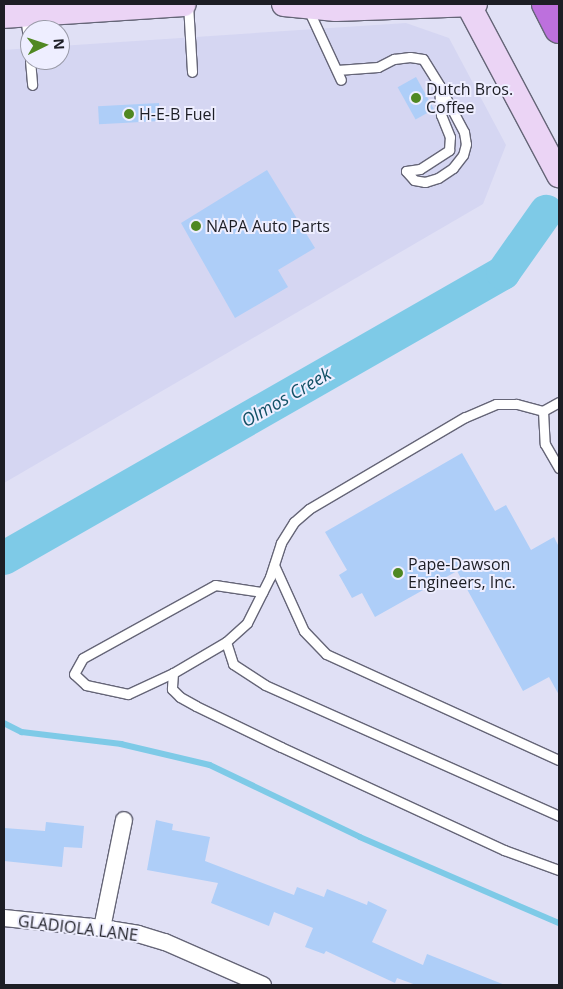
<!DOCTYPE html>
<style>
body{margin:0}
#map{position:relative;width:563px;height:989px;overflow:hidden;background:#e0e0f5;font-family:"Open Sans",sans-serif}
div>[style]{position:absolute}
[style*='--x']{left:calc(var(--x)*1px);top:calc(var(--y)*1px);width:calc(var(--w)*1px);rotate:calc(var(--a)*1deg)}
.built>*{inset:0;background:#d5d6f2}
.stream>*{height:5.5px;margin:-2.75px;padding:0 2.75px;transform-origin:2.75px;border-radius:2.75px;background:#7ecae7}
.river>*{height:34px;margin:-17px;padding:0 17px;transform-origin:17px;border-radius:17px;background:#7ecae7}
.building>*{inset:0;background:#aecef8;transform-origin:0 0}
.roads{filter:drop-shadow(1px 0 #656577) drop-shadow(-1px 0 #656577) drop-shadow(0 1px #656577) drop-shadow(0 -1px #656577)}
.lane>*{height:9px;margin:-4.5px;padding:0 4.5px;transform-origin:4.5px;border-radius:4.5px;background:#fff}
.street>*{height:16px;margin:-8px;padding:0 8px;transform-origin:8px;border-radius:8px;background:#fff}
.secondary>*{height:24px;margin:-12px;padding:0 12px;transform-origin:12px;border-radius:12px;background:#ebd4f5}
.highway>*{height:28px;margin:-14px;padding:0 14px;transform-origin:14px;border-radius:14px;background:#bd70dd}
.dots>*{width:14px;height:14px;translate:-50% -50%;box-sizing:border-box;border:2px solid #eef;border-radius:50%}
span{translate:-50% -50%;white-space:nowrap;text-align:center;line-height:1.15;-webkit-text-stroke:4px #eef;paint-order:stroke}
.poi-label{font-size:16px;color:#1d1e25}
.left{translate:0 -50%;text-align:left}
.street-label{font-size:16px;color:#1d1e25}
.water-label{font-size:18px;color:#125166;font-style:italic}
.frame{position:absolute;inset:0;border:5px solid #1d1e25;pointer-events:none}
.north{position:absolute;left:20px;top:20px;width:50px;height:50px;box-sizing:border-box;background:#eef;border:1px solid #9a9ba8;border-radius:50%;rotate:86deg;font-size:14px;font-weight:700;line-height:20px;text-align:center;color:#1d1e25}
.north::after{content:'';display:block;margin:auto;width:18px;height:22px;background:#508822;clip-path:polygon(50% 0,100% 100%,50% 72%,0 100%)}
</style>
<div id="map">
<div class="built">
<div style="clip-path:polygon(406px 23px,449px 38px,506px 145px,483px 204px,4px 483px,4px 50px,30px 48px,30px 60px,60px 60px,60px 46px)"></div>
</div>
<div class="stream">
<div style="--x:4;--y:723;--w:20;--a:27"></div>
<div style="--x:22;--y:732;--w:100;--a:6.9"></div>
<div style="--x:121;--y:744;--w:91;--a:13.3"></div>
<div style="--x:210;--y:765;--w:166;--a:25.6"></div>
<div style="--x:360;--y:837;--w:217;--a:23.4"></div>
</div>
<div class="river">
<div style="--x:4;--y:558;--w:575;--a:-29.73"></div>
<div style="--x:503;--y:273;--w:75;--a:-54.8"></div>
</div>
<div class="building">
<div style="left:416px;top:77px;width:37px;height:21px;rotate:61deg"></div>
<div style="left:159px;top:103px;width:18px;height:61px;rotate:87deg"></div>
<div style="clip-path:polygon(267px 170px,315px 248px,278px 270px,288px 287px,235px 318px,181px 223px)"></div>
<div style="clip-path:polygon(462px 453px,495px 511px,506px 505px,531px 550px,554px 537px,559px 547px,559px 695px,549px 677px,523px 691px,457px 571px,375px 617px,362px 593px,352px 598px,339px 575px,347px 570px,325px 532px)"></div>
<div style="clip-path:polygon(156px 820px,173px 824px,172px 830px,210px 837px,205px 861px,294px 895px,297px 887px,324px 897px,327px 889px,367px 905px,368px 901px,387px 910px,372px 942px,423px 965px,427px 954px,505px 985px,416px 985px,397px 978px,395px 983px,326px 951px,324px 954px,305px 947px,313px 928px,274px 912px,269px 926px,211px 903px,218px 883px,147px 870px)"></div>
<div style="clip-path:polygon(46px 822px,84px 826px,82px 848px,64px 847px,62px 867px,4px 861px,4px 828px,45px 831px)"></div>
</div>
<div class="roads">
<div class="lane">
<div style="--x:188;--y:4;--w:68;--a:86.6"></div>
<div style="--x:308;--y:9;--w:78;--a:65.1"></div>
<div style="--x:25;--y:15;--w:40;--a:82.9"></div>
<div style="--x:30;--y:60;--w:25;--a:85"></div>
<div style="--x:337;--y:70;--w:41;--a:-4.2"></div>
<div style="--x:378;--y:67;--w:18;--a:-27"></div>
<div style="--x:394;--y:59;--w:16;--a:-7"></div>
<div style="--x:410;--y:57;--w:13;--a:9"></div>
<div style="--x:423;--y:59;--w:31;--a:58"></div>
<div style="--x:439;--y:85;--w:53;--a:62"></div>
<div style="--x:464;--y:132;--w:12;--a:81"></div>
<div style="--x:466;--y:144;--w:11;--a:105"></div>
<div style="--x:463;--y:155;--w:16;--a:128"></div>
<div style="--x:453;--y:168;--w:18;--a:146"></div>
<div style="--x:438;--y:178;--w:14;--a:163"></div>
<div style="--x:425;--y:182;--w:11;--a:-170"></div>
<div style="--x:414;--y:180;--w:12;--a:-132"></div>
<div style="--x:406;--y:171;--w:14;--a:-8"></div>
<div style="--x:420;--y:169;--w:35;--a:-33"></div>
<div style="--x:449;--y:150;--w:13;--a:-86"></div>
<div style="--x:450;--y:137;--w:24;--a:-112"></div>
<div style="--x:441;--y:115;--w:30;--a:-94"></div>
<div style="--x:559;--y:402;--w:18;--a:151"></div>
<div style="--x:543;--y:411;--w:28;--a:-165"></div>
<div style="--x:516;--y:404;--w:20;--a:180"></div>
<div style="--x:496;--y:404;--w:34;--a:157"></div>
<div style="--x:465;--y:417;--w:181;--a:149.5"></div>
<div style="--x:309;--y:509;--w:20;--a:139"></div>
<div style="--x:294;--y:522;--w:25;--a:122"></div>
<div style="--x:281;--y:543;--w:36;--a:108"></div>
<div style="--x:270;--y:577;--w:51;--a:116.6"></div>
<div style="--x:247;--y:623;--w:28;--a:138"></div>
<div style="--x:226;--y:642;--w:61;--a:149.7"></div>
<div style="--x:173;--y:673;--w:16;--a:94"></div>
<div style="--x:172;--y:689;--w:11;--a:45"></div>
<div style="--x:180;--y:697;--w:18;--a:29"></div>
<div style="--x:196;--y:706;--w:94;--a:25.8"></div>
<div style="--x:281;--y:747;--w:246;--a:24.8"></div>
<div style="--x:504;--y:850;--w:59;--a:20"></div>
<div style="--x:543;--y:411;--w:33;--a:87"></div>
<div style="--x:545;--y:444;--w:28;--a:60"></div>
<div style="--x:274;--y:565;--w:72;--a:65.6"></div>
<div style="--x:304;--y:631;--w:32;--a:46"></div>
<div style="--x:326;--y:654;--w:256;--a:24.5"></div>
<div style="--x:226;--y:642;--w:23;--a:72"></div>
<div style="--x:233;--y:664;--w:38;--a:33"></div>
<div style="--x:265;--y:685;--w:322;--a:24"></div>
<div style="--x:173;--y:673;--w:50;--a:155"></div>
<div style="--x:128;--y:694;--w:43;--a:-167.9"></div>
<div style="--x:86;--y:685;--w:16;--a:-137"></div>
<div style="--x:74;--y:674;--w:18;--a:-61"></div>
<div style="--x:83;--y:658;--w:151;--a:-28.9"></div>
<div style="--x:215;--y:585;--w:48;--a:8.5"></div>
</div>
<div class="street">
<div style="--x:4;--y:918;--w:99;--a:5.8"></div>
<div style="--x:102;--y:928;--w:36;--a:9"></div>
<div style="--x:138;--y:934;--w:28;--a:17"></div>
<div style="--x:165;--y:942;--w:107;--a:23.7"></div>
<div style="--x:102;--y:928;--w:110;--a:-78.5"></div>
</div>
<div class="secondary">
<div style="--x:284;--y:4;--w:52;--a:5.5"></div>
<div style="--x:336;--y:9;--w:139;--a:-2.1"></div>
<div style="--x:468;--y:4;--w:194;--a:62"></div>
<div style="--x:4;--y:16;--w:180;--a:-3.8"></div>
</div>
<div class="highway">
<div style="--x:546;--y:4;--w:28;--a:63"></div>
</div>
</div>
<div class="dots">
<div style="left:416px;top:98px;background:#508822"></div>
<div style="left:129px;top:114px;background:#508822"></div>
<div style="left:196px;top:226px;background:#508822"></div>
<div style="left:398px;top:573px;background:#508822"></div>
</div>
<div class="poi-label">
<span class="left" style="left:426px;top:98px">Dutch Bros.<br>Coffee</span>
<span class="left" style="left:139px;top:114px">H-E-B Fuel</span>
<span class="left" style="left:206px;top:226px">NAPA Auto Parts</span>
<span class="left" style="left:408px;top:573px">Pape-Dawson<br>Engineers, Inc.</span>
</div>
<div class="street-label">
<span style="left:78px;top:928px;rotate:7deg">GLADIOLA LANE</span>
</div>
<div class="water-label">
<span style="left:286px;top:397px;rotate:-30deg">Olmos Creek</span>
</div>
<div class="frame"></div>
<div class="north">N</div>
</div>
